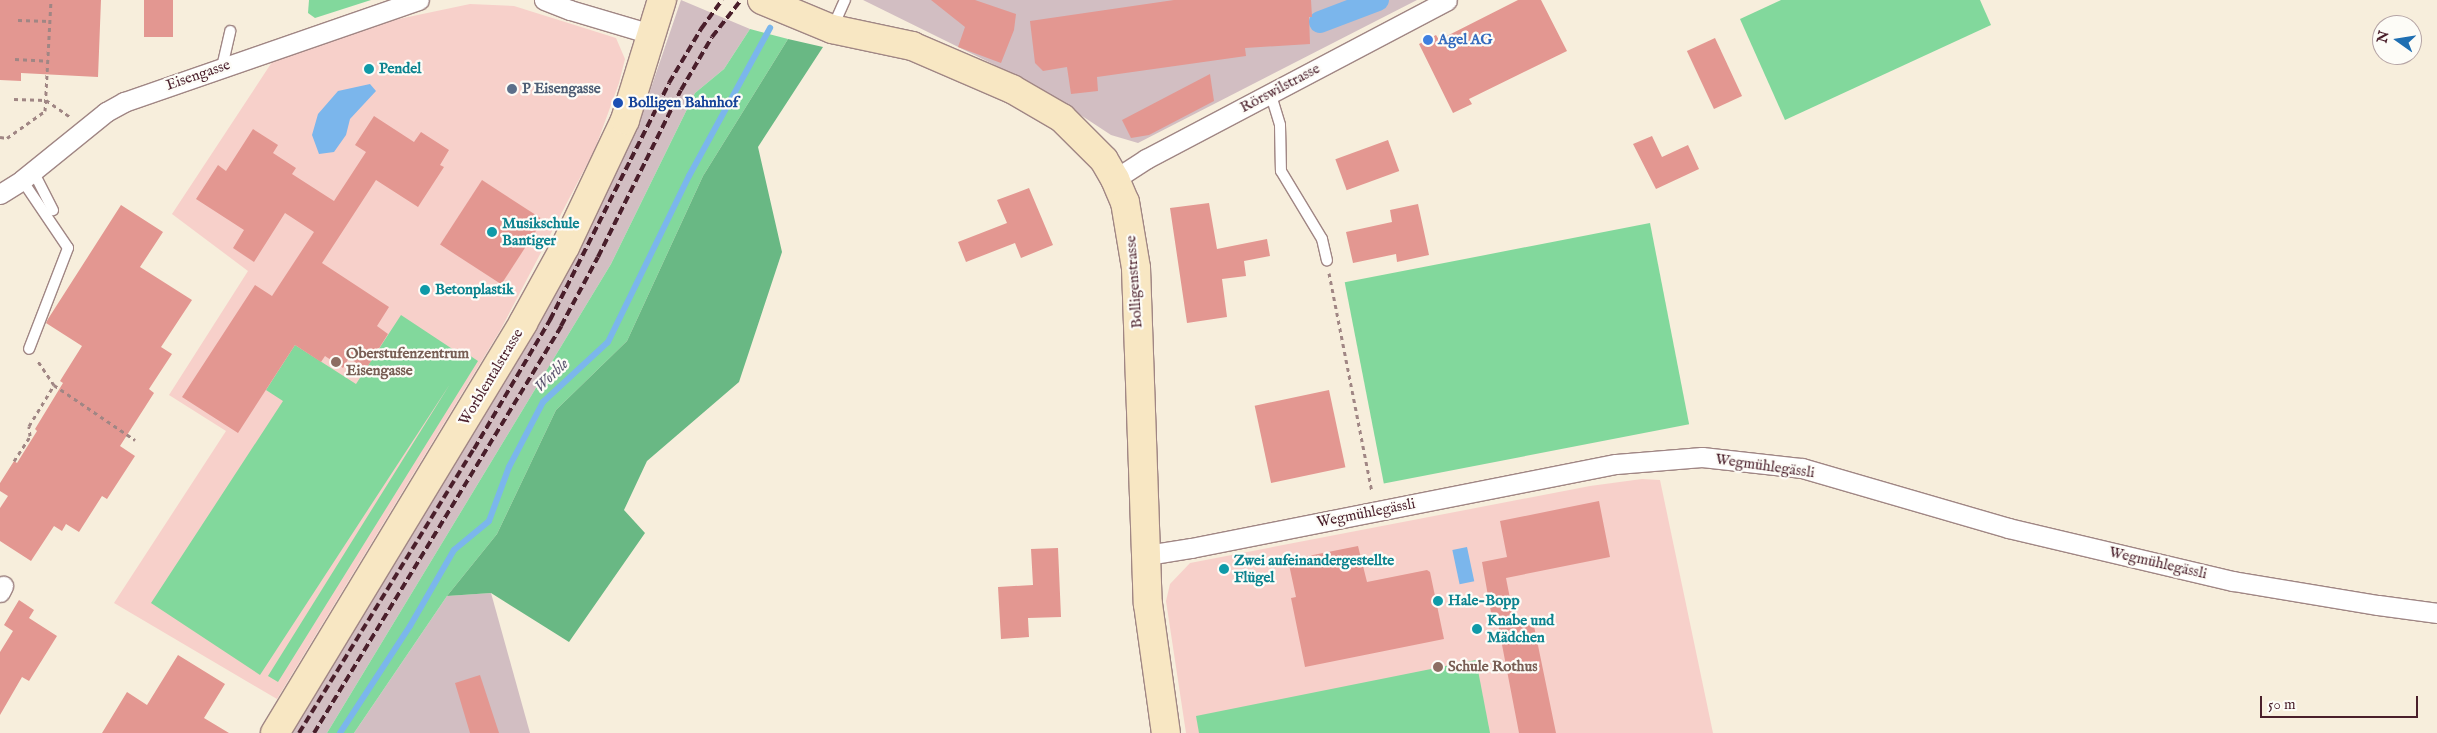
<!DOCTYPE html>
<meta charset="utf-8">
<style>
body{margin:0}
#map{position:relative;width:2437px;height:733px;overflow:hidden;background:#f7eedc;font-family:"IM FELL English",serif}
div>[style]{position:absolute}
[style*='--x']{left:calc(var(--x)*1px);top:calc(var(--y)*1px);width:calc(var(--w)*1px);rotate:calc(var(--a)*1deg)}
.built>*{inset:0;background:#f7d0ca}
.industrial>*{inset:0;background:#d2bec2}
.green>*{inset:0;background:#82d89c;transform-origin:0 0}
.forest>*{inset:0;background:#69b884}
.water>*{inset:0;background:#7bb6ec;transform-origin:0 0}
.stream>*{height:6px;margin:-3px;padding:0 3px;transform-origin:3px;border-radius:3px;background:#7bb6ec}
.canal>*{height:22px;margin:-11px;padding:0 11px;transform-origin:11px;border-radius:11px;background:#7bb6ec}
.building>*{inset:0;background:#e39791;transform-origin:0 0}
.path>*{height:3px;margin-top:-1.5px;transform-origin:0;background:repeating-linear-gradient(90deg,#a08684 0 4px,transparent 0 8px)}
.roads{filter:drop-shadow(1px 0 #a08684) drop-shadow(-1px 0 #a08684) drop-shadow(0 1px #a08684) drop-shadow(0 -1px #a08684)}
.lane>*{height:10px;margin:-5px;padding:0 5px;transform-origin:5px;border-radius:5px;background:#fff}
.street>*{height:19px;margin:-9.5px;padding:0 9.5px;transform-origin:9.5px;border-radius:9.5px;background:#fff}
.secondary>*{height:28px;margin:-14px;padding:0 14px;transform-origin:14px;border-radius:14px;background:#f8e7c3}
.rail>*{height:4px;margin-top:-2px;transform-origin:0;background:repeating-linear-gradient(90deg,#4a1f2b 0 8px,transparent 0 12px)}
.dots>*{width:14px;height:14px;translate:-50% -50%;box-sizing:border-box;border:2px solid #fdfcf7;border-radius:50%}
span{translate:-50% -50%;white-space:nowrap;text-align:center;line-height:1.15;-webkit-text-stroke:4.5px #fdfcf7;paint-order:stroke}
.shop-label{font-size:15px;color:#366cbe;font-weight:700}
.left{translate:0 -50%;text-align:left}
.culture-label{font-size:15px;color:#0d838f;font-weight:700}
.street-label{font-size:15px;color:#4a1f2b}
.service-label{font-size:15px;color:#4e5e75;font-weight:700}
.transit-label{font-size:15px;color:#164399;font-weight:700}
.education-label{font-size:15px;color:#785e54;font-weight:700}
.water-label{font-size:16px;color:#5b546f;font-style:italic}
.north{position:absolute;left:2372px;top:15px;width:50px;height:50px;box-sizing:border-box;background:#fdfcf7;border:1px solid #b5a4a5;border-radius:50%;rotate:283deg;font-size:14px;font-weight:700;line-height:20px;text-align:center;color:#4a1f2b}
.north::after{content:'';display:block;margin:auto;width:18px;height:22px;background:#1f6fb2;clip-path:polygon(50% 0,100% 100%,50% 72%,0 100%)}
.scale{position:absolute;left:2260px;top:696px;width:158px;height:22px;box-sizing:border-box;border:2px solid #4a1f2b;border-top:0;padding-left:6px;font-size:15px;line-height:18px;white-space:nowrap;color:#4a1f2b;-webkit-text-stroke:4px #fdfcf7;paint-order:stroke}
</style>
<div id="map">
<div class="built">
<div style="clip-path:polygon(470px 4px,514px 6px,616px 38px,625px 59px,619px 83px,595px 149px,501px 329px,277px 699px,114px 603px,226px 431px,169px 395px,248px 271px,172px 214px,276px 56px,394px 20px)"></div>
<div style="clip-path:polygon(1642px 479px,1660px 480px,1713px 733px,1186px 733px,1166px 601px,1170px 584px,1190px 563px,1590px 486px)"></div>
</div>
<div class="industrial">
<div style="clip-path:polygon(681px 0,750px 29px,724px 69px,695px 93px,611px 264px,327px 733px,286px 733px,537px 327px,579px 247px,638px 126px)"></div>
<div style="clip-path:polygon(863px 0,1417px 0,1138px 143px,1111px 135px,1035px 85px)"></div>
<div style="clip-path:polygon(491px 593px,530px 733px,354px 733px,447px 596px)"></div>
</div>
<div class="green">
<div style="clip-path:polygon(309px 0,371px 0,315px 18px,308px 13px)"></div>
<div style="clip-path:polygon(1781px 0,1980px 0,1991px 25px,1785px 120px,1740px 19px)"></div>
<div style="clip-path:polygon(750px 29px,788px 39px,703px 176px,627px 341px,556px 410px,497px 534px,447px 596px,354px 733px,327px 733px,611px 264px,695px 93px,724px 69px)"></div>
<div style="left:1650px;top:223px;width:205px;height:311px;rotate:79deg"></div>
<div style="clip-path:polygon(401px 315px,466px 358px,469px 355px,478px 361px,278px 682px,268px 676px,450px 384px,260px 675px,151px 603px,283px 401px,266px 390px,295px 345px,356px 384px)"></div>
<div style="clip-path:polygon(1476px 660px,1490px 733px,1199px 733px,1196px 716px)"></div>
</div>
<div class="forest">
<div style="clip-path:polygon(788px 39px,823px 47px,758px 147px,782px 252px,739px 382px,647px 461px,624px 510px,645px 533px,569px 642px,491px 593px,447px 596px,497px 534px,556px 410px,627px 341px,703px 176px)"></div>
</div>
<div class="water">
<div style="clip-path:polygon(370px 84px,376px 91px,350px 119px,346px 135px,334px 152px,319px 154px,312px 135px,318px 114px,338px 91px)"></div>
<div style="left:1467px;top:547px;width:35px;height:15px;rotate:78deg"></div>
</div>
<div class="stream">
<div style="--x:340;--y:733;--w:128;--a:-56.8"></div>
<div style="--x:410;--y:626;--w:88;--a:-59.9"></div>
<div style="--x:454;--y:550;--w:45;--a:-39.6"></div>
<div style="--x:489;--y:521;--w:58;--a:-69.7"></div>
<div style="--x:509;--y:467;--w:73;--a:-62.4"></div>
<div style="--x:543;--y:402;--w:88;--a:-42.7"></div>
<div style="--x:608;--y:342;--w:185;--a:-64"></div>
<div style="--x:689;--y:176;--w:169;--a:-61.3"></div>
</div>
<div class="canal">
<div style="--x:1320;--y:22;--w:62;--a:-20.8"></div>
</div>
<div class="building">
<div style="clip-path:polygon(0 0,101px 0,98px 77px,21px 73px,21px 81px,0 80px)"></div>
<div style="left:144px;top:0;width:29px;height:37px"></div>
<div style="clip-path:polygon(931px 0,975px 0,1016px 14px,1014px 30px,1001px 63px,958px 47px,965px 27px)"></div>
<div style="clip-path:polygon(1174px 0,1311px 0,1312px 17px,1309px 17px,1310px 44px,1245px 48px,1246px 56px,1097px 77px,1098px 91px,1071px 94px,1067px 67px,1043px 71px,1035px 63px,1030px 21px)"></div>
<div style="clip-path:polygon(1518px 0,1541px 0,1567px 51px,1469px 99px,1472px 104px,1453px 113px,1419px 44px,1436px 35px,1439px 40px)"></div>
<div style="left:1715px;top:38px;width:64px;height:31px;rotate:65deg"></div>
<div style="clip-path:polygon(1210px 74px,1214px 101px,1149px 135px,1131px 138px,1122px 120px)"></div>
<div style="clip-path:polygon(374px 116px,414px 142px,421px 132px,449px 150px,440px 165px,444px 167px,418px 207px,376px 180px,322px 263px,389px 307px,377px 326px,388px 334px,366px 369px,349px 358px,343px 368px,325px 356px,321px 362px,295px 345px,238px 433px,182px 397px,255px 285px,272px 296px,314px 232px,285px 213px,254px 262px,233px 248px,244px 230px,196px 199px,218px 165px,226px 171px,253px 129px,278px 145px,273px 153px,296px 168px,292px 174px,334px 201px,366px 152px,355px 145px)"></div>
<div style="clip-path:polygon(1652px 136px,1662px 157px,1688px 145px,1699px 169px,1656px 189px,1633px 144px)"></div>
<div style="left:1388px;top:140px;width:33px;height:56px;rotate:70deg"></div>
<div style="left:482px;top:180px;width:73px;height:77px;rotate:33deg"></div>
<div style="clip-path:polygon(1029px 188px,1053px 245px,1021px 258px,1015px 243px,966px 262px,958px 242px,1007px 223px,997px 200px)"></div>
<div style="clip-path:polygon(1209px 203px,1217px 249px,1267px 239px,1270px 256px,1244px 261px,1246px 276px,1222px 279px,1227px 317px,1187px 323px,1170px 208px)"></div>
<div style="clip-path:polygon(1418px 204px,1429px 255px,1397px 262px,1396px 254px,1353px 263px,1346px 232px,1392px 222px,1390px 210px)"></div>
<div style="clip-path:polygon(121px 205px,163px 232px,140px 267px,192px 300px,161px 347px,172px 354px,149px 389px,154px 393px,120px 446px,135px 456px,107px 499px,102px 496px,79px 532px,66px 524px,62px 531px,54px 526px,31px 561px,0 541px,0 508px,8px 496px,0 491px,0 483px,14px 461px,17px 463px,37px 431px,35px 429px,63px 383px,60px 381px,82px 346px,46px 323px,48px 319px)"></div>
<div style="left:1329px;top:390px;width:79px;height:76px;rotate:78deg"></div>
<div style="clip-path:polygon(1599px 501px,1610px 557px,1506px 578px,1515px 624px,1533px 621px,1556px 733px,1519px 733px,1498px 624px,1493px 624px,1482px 562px,1507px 557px,1500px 521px)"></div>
<div style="clip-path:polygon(1358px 546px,1367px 582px,1427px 570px,1430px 572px,1444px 639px,1305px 667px,1291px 598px,1296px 597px,1288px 560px)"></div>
<div style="clip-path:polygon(1058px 548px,1061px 617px,1028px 618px,1029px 637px,1001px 639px,998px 587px,1033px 585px,1031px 549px)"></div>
<div style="clip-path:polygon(19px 600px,34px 610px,29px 618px,57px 636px,29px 681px,22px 677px,0 715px,0 652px,13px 631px,4px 625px)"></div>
<div style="clip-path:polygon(178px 655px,225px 684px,204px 718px,229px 733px,102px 733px,127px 692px,147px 705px)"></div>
<div style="clip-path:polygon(480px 675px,499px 733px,470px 733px,455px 683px)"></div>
</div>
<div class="path">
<div style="--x:18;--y:20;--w:32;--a:2"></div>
<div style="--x:15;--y:59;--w:33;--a:3"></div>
<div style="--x:14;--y:99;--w:32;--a:2"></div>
<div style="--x:46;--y:100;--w:29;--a:35"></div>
<div style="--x:0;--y:137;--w:7;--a:8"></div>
<div style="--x:7;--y:138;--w:47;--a:-35.4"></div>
<div style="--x:45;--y:111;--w:111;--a:-86.9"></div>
<div style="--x:1329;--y:273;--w:223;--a:78.9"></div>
<div style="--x:54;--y:385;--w:98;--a:34.2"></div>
<div style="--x:14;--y:461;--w:30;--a:-57"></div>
<div style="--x:30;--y:436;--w:10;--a:-96"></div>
<div style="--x:29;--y:426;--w:48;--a:-58.6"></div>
<div style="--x:54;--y:385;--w:29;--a:-124"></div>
</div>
<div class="roads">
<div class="lane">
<div style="--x:832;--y:29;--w:32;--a:-66"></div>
<div style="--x:222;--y:67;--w:37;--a:-77"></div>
<div style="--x:1270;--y:92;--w:34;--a:73"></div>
<div style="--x:1280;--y:125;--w:46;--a:88.8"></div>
<div style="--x:1281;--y:171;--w:79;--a:58.9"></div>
<div style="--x:1322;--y:239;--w:22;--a:77"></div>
<div style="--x:33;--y:171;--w:44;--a:62.9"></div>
<div style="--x:22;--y:180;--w:82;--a:55.9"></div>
<div style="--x:68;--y:248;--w:108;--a:111.1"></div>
</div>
<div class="street">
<div style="--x:544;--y:0;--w:28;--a:21"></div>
<div style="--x:570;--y:10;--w:84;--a:16.5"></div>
<div style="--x:1115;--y:179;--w:37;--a:-33"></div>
<div style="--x:1146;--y:159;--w:340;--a:-27.8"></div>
<div style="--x:0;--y:194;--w:26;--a:-32"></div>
<div style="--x:22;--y:180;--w:108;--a:-39"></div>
<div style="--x:106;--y:112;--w:21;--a:-29"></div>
<div style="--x:124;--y:102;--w:312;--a:-19.1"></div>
<div style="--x:1147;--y:555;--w:45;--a:-9"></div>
<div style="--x:1191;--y:548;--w:433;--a:-11.2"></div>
<div style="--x:1616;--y:464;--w:86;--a:-4.7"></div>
<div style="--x:1702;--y:457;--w:101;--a:6.3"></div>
<div style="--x:1802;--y:468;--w:215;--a:16.2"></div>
<div style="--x:2008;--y:528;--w:231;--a:13.3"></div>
<div style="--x:2233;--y:581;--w:147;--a:9.4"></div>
<div style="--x:2378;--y:605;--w:60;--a:7.7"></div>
<div style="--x:0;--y:592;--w:7;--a:-63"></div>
</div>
<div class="secondary">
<div style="--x:762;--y:0;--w:76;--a:22.5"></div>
<div style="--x:832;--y:29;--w:82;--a:12"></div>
<div style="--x:912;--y:46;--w:109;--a:23.3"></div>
<div style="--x:1012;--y:89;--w:58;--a:30.1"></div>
<div style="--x:1062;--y:118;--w:59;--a:45"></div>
<div style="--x:1104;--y:160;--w:22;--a:60"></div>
<div style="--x:1115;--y:179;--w:25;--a:67"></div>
<div style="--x:1125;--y:202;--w:67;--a:80.5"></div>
<div style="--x:1136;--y:268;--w:336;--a:88"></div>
<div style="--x:1148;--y:604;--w:130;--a:82.1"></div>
<div style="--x:275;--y:733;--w:479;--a:-58.8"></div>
<div style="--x:523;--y:323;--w:87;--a:-61.1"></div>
<div style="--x:565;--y:247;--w:140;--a:-64.7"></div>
<div style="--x:625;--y:120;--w:126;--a:-72.9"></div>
</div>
</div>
<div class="rail">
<div style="--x:299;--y:733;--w:334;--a:-58.4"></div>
<div style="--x:474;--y:449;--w:150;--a:-59.5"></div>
<div style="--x:550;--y:320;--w:265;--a:-63.3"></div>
<div style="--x:669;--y:83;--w:63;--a:-59.3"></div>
<div style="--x:701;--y:29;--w:36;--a:-54"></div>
<div style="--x:314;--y:733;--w:476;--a:-58.7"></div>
<div style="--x:561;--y:326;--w:78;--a:-61.8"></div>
<div style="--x:598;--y:257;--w:186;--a:-63.6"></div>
<div style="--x:681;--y:90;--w:61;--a:-59.7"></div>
<div style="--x:712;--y:37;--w:47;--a:-51.9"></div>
</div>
<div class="dots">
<div style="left:1428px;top:40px;background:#3f7fe0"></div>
<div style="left:369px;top:69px;background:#0f9aa8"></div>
<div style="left:512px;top:89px;background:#5c6f8a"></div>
<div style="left:618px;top:103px;background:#1a4fb4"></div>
<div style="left:492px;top:232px;background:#0f9aa8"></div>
<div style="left:425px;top:290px;background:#0f9aa8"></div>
<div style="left:336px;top:362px;background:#8d6e63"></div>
<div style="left:1224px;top:569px;background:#0f9aa8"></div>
<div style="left:1438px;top:601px;background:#0f9aa8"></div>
<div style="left:1477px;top:629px;background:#0f9aa8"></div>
<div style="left:1438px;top:667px;background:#8d6e63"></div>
</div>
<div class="shop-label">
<span class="left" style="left:1438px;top:40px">Agel AG</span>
</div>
<div class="culture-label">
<span class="left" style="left:379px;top:69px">Pendel</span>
<span class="left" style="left:502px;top:232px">Musikschule<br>Bantiger</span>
<span class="left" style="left:435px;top:290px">Betonplastik</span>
<span class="left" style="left:1234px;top:569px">Zwei aufeinandergestellte<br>Flügel</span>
<span class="left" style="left:1448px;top:601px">Hale-Bopp</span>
<span class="left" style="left:1487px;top:629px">Knabe und<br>Mädchen</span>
</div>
<div class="street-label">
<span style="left:198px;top:75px;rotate:-19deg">Eisengasse</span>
<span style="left:1280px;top:88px;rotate:-28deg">Rörswilstrasse</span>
<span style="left:1134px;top:282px;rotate:-94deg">Bolligenstrasse</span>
<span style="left:491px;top:377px;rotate:-59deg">Worblentalstrasse</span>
<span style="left:1765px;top:466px;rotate:8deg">Wegmühlegässli</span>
<span style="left:1366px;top:513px;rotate:-11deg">Wegmühlegässli</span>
<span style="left:2158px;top:563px;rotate:13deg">Wegmühlegässli</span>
</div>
<div class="service-label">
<span class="left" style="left:522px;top:89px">P Eisengasse</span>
</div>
<div class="transit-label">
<span class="left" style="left:628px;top:103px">Bolligen Bahnhof</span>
</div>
<div class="education-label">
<span class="left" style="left:346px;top:362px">Oberstufenzentrum<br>Eisengasse</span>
<span class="left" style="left:1448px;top:667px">Schule Rothus</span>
</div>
<div class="water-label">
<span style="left:552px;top:376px;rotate:-44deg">Worble</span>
</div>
<div class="north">N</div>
<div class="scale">50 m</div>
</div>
